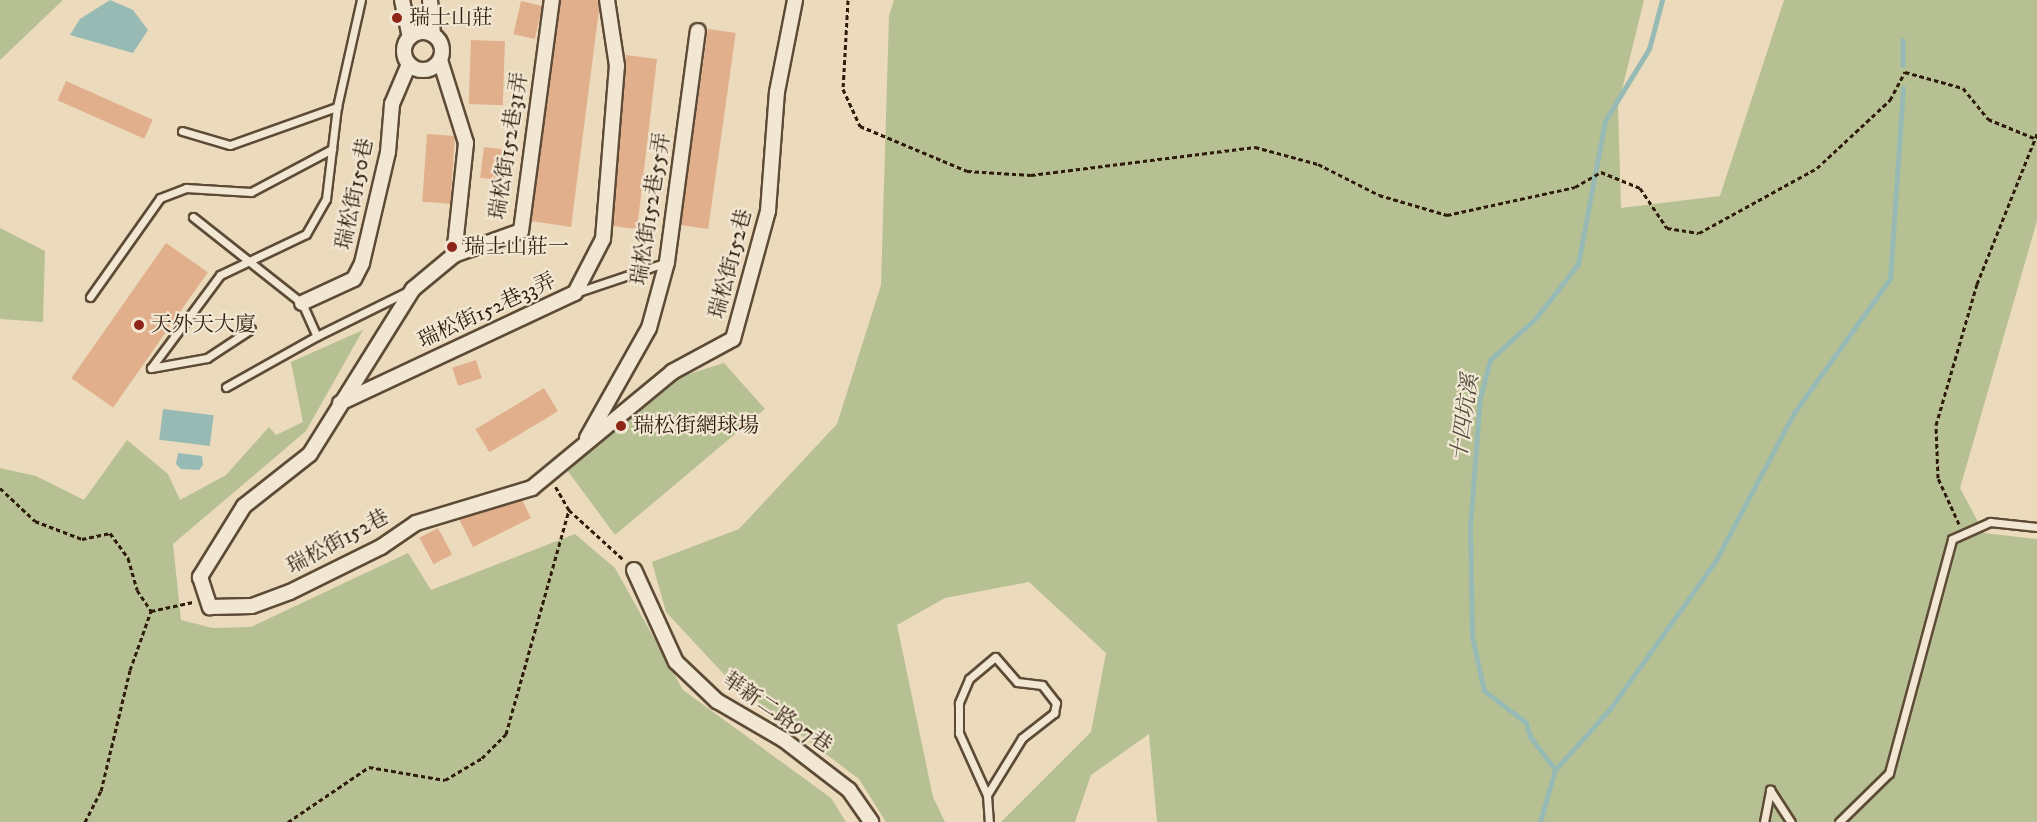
<!DOCTYPE html>
<meta charset="utf-8">
<style>
body{margin:0}
#map{position:relative;width:2037px;height:822px;overflow:hidden;background:#ebdabc;font-family:"IM FELL DW Pica","Noto Serif TC",serif}
div>[style]{position:absolute}
[style*='--x']{left:calc(var(--x)*1px);top:calc(var(--y)*1px);width:calc(var(--w)*1px);rotate:calc(var(--a)*1deg)}
.green>*{inset:0;background:#b6c092}
.water>*{inset:0;background:#98bab4;transform-origin:0 0}
.stream>*{height:4.5px;margin:-2.25px;padding:0 2.25px;transform-origin:2.25px;border-radius:2.25px;background:#98bab4}
.building>*{inset:0;background:#e1af8b;transform-origin:0 0}
.path>*{height:3px;margin-top:-1.5px;transform-origin:0;background:repeating-linear-gradient(90deg,#2e1b0a 0 4.5px,transparent 0 7.5px)}
.roads{filter:drop-shadow(2px 0 #5d4b36) drop-shadow(-2px 0 #5d4b36) drop-shadow(0 2px #5d4b36) drop-shadow(0 -2px #5d4b36)}
.service>*{height:7px;margin:-3.5px;padding:0 3.5px;transform-origin:3.5px;border-radius:3.5px;background:#f2e7d3}
.minor>*{height:14px;margin:-7px;padding:0 7px;transform-origin:7px;border-radius:7px;background:#f2e7d3}
.minor>.ring{margin:-7px;padding:0;box-sizing:content-box;background:none;border:14px solid #f2e7d3;border-radius:50%}
.dots>*{width:16px;height:16px;translate:-50% -50%;box-sizing:border-box;border:3px solid #f2e7d3;border-radius:50%}
span{translate:-50% -50%;white-space:nowrap;text-align:center;line-height:1.15;-webkit-text-stroke:4.5px #f2e7d3;paint-order:stroke}
.poi-label{font-size:21px;color:#2e1b0a}
.left{translate:0 -50%;text-align:left}
.street-label{font-size:21px;color:#2e1b0a}
.water-label{font-size:22px;color:#4e4b3d;font-style:italic}
</style>
<div id="map">
<div class="green">
<div style="clip-path:polygon(0 0,63px 0,0 60px)"></div>
<div style="clip-path:polygon(894px 0,1644px 0,1618px 106px,1621px 208px,1720px 196px,1784px 0,2037px 0,2037px 221px,1960px 488px,1984px 533px,2037px 539px,2037px 822px,1157px 822px,1149px 734px,1091px 775px,1075px 822px,1001px 822px,1091px 732px,1106px 653px,1029px 582px,945px 598px,897px 625px,933px 797px,945px 822px,886px 822px,859px 779px,733px 684px,666px 612px,652px 562px,739px 529px,837px 424px,881px 285px,889px 16px)"></div>
<div style="clip-path:polygon(0 228px,45px 251px,43px 322px,0 319px)"></div>
<div style="clip-path:polygon(363px 330px,306px 431px,173px 544px,181px 620px,213px 628px,251px 627px,408px 553px,431px 590px,575px 534px,615px 568px,683px 690px,831px 798px,846px 822px,0 822px,0 468px,36px 476px,84px 500px,127px 440px,168px 474px,180px 500px,226px 475px,269px 427px,276px 435px,303px 422px,291px 362px)"></div>
<div style="clip-path:polygon(724px 363px,765px 409px,615px 535px,567px 470px,676px 378px)"></div>
</div>
<div class="water">
<div style="clip-path:polygon(110px 0,133px 10px,148px 30px,133px 53px,70px 35px,80px 19px)"></div>
<div style="left:163px;top:409px;width:51px;height:31px;rotate:7deg"></div>
<div style="clip-path:polygon(178px 453px,202px 456px,203px 465px,199px 470px,181px 469px,176px 464px)"></div>
</div>
<div class="stream">
<div style="--x:1903;--y:40;--w:25;--a:90"></div>
<div style="--x:1555;--y:770;--w:41;--a:-127.1"></div>
<div style="--x:1530;--y:737;--w:15;--a:-106"></div>
<div style="--x:1526;--y:723;--w:53;--a:-142.7"></div>
<div style="--x:1484;--y:691;--w:55;--a:-102.5"></div>
<div style="--x:1472;--y:637;--w:110;--a:-91"></div>
<div style="--x:1470;--y:527;--w:129;--a:-85.6"></div>
<div style="--x:1480;--y:398;--w:39;--a:-75"></div>
<div style="--x:1490;--y:360;--w:62;--a:-42.4"></div>
<div style="--x:1536;--y:318;--w:68;--a:-52.1"></div>
<div style="--x:1578;--y:264;--w:146;--a:-79.3"></div>
<div style="--x:1605;--y:121;--w:84;--a:-58.6"></div>
<div style="--x:1649;--y:49;--w:51;--a:-75.1"></div>
<div style="--x:1540;--y:822;--w:54;--a:-73.9"></div>
<div style="--x:1555;--y:770;--w:82;--a:-48"></div>
<div style="--x:1610;--y:709;--w:181;--a:-54.5"></div>
<div style="--x:1715;--y:562;--w:169;--a:-62.1"></div>
<div style="--x:1794;--y:413;--w:165;--a:-54.4"></div>
<div style="--x:1890;--y:279;--w:191;--a:-86.1"></div>
</div>
<div class="building">
<div style="clip-path:polygon(561px 0,598px 0,599px 10px,571px 227px,531px 221px)"></div>
<div style="left:521px;top:1px;width:22px;height:34px;rotate:13deg"></div>
<div style="left:708px;top:29px;width:28px;height:198px;rotate:8deg"></div>
<div style="left:471px;top:40px;width:34px;height:64px;rotate:2deg"></div>
<div style="clip-path:polygon(626px 55px,657px 59px,637px 229px,613px 226px)"></div>
<div style="left:66px;top:81px;width:95px;height:21px;rotate:24deg"></div>
<div style="left:427px;top:134px;width:28px;height:68px;rotate:4deg"></div>
<div style="left:484px;top:147px;width:25px;height:31px;rotate:7deg"></div>
<div style="left:166px;top:243px;width:51px;height:165px;rotate:35deg"></div>
<div style="left:476px;top:360px;width:19px;height:25px;rotate:72deg"></div>
<div style="left:544px;top:388px;width:27px;height:80px;rotate:59deg"></div>
<div style="clip-path:polygon(522px 500px,531px 518px,473px 547px,459px 519px)"></div>
<div style="left:438px;top:528px;width:30px;height:21px;rotate:62deg"></div>
</div>
<div class="path">
<div style="--x:848;--y:0;--w:89;--a:93.2"></div>
<div style="--x:843;--y:89;--w:41;--a:65.3"></div>
<div style="--x:860;--y:126;--w:116;--a:22.8"></div>
<div style="--x:967;--y:171;--w:64;--a:3.6"></div>
<div style="--x:1031;--y:175;--w:226;--a:-7.1"></div>
<div style="--x:1255;--y:147;--w:65;--a:15.1"></div>
<div style="--x:1318;--y:164;--w:68;--a:26.9"></div>
<div style="--x:1379;--y:195;--w:71;--a:16.4"></div>
<div style="--x:1447;--y:215;--w:131;--a:-12.3"></div>
<div style="--x:1575;--y:187;--w:30;--a:-30"></div>
<div style="--x:1601;--y:172;--w:42;--a:22.3"></div>
<div style="--x:1640;--y:188;--w:48;--a:56"></div>
<div style="--x:1667;--y:228;--w:32;--a:9"></div>
<div style="--x:1699;--y:233;--w:135;--a:-28.8"></div>
<div style="--x:1817;--y:168;--w:100;--a:-43"></div>
<div style="--x:1890;--y:100;--w:32;--a:-62"></div>
<div style="--x:1905;--y:72;--w:60;--a:15.4"></div>
<div style="--x:1963;--y:88;--w:40;--a:51"></div>
<div style="--x:1988;--y:119;--w:50;--a:22.4"></div>
<div style="--x:0;--y:488;--w:48;--a:43.3"></div>
<div style="--x:35;--y:521;--w:50;--a:21"></div>
<div style="--x:82;--y:539;--w:29;--a:-12"></div>
<div style="--x:110;--y:533;--w:31;--a:54"></div>
<div style="--x:128;--y:558;--w:33;--a:74"></div>
<div style="--x:137;--y:590;--w:25;--a:56"></div>
<div style="--x:569;--y:510;--w:74;--a:42.3"></div>
<div style="--x:1959;--y:524;--w:51;--a:-114.5"></div>
<div style="--x:1938;--y:478;--w:53;--a:-92.2"></div>
<div style="--x:1936;--y:425;--w:147;--a:-73.8"></div>
<div style="--x:1977;--y:284;--w:162;--a:-68.2"></div>
<div style="--x:85;--y:822;--w:35;--a:-63"></div>
<div style="--x:101;--y:791;--w:124;--a:-76.5"></div>
<div style="--x:130;--y:670;--w:63;--a:-70.4"></div>
<div style="--x:151;--y:611;--w:43;--a:-12.1"></div>
<div style="--x:288;--y:822;--w:98;--a:-34.2"></div>
<div style="--x:369;--y:767;--w:77;--a:9.7"></div>
<div style="--x:445;--y:780;--w:43;--a:-30.7"></div>
<div style="--x:482;--y:758;--w:34;--a:-45"></div>
<div style="--x:506;--y:734;--w:233;--a:-74.3"></div>
<div style="--x:569;--y:510;--w:28;--a:-120"></div>
</div>
<div class="roads">
<div class="service">
<div style="--x:182;--y:131;--w:50;--a:16.3"></div>
<div style="--x:230;--y:145;--w:114;--a:-19.6"></div>
<div style="--x:193;--y:217;--w:139;--a:38.3"></div>
<div style="--x:302;--y:303;--w:36;--a:66"></div>
<div style="--x:317;--y:336;--w:102;--a:-26.3"></div>
<div style="--x:575;--y:293;--w:97;--a:-18.6"></div>
<div style="--x:90;--y:297;--w:121;--a:-54.7"></div>
<div style="--x:160;--y:198;--w:28;--a:-21"></div>
<div style="--x:186;--y:188;--w:65;--a:3.5"></div>
<div style="--x:251;--y:192;--w:92;--a:-28"></div>
<div style="--x:251;--y:329;--w:53;--a:146.6"></div>
<div style="--x:207;--y:358;--w:57;--a:169.9"></div>
<div style="--x:151;--y:368;--w:116;--a:-53.4"></div>
<div style="--x:220;--y:275;--w:95;--a:-25.5"></div>
<div style="--x:306;--y:234;--w:40;--a:-60.3"></div>
<div style="--x:326;--y:199;--w:93;--a:-83.2"></div>
<div style="--x:337;--y:107;--w:110;--a:-77.4"></div>
<div style="--x:226;--y:387;--w:104;--a:-29.3"></div>
<div style="--x:987;--y:795;--w:67;--a:-58.4"></div>
<div style="--x:1022;--y:738;--w:41;--a:-38"></div>
<div style="--x:1054;--y:713;--w:10;--a:-79"></div>
<div style="--x:1056;--y:703;--w:23;--a:-128"></div>
<div style="--x:1042;--y:685;--w:25;--a:-173"></div>
<div style="--x:1017;--y:682;--w:33;--a:-131"></div>
<div style="--x:995;--y:657;--w:34;--a:140"></div>
<div style="--x:969;--y:679;--w:26;--a:113"></div>
<div style="--x:959;--y:703;--w:30;--a:90"></div>
<div style="--x:959;--y:733;--w:68;--a:65.7"></div>
<div style="--x:987;--y:795;--w:27;--a:86"></div>
<div style="--x:1764;--y:822;--w:33;--a:-79"></div>
<div style="--x:1770;--y:790;--w:38;--a:57"></div>
<div style="--x:1839;--y:822;--w:70;--a:-44.4"></div>
<div style="--x:1889;--y:773;--w:242;--a:-74.9"></div>
<div style="--x:1952;--y:539;--w:42;--a:-24.1"></div>
<div style="--x:1990;--y:522;--w:47;--a:6.1"></div>
</div>
<div class="minor">
<div style="--x:402;--y:0;--w:38;--a:78"></div>
<div style="--x:430;--y:0;--w:34;--a:85"></div>
<div class="ring" style="left:404px;top:32px;width:24px;height:24px"></div>
<div style="--x:440;--y:60;--w:87;--a:72.6"></div>
<div style="--x:466;--y:143;--w:113;--a:96.1"></div>
<div style="--x:454;--y:255;--w:53;--a:140.3"></div>
<div style="--x:413;--y:289;--w:195;--a:122"></div>
<div style="--x:310;--y:454;--w:84;--a:141.8"></div>
<div style="--x:244;--y:506;--w:84;--a:121.8"></div>
<div style="--x:200;--y:577;--w:32;--a:72"></div>
<div style="--x:210;--y:607;--w:42;--a:-1.4"></div>
<div style="--x:252;--y:606;--w:40;--a:-20.2"></div>
<div style="--x:290;--y:592;--w:102;--a:-26.3"></div>
<div style="--x:381;--y:547;--w:42;--a:-34.4"></div>
<div style="--x:416;--y:523;--w:121;--a:-16.8"></div>
<div style="--x:532;--y:488;--w:182;--a:-39.6"></div>
<div style="--x:672;--y:372;--w:69;--a:-28.4"></div>
<div style="--x:733;--y:339;--w:133;--a:-74.7"></div>
<div style="--x:768;--y:211;--w:119;--a:-85.7"></div>
<div style="--x:777;--y:92;--w:94;--a:-78.9"></div>
<div style="--x:454;--y:255;--w:71;--a:-19.7"></div>
<div style="--x:521;--y:231;--w:233;--a:-82.4"></div>
<div style="--x:302;--y:303;--w:57;--a:-24.8"></div>
<div style="--x:354;--y:279;--w:18;--a:-63"></div>
<div style="--x:362;--y:263;--w:114;--a:-76.8"></div>
<div style="--x:388;--y:152;--w:48;--a:-85.2"></div>
<div style="--x:392;--y:104;--w:43;--a:-67"></div>
<div style="--x:340;--y:403;--w:259;--a:-25.1"></div>
<div style="--x:575;--y:293;--w:61;--a:-62.6"></div>
<div style="--x:603;--y:239;--w:174;--a:-85.4"></div>
<div style="--x:617;--y:66;--w:67;--a:-98.6"></div>
<div style="--x:587;--y:438;--w:126;--a:-60.6"></div>
<div style="--x:649;--y:328;--w:68;--a:-74.7"></div>
<div style="--x:667;--y:262;--w:233;--a:-82.4"></div>
<div style="--x:634;--y:570;--w:101;--a:65.5"></div>
<div style="--x:676;--y:662;--w:57;--a:43.6"></div>
<div style="--x:717;--y:701;--w:78;--a:30.2"></div>
<div style="--x:784;--y:740;--w:82;--a:37.6"></div>
<div style="--x:849;--y:790;--w:39;--a:55"></div>
</div>
</div>
<div class="dots">
<div style="left:397px;top:18px;background:#8f2418"></div>
<div style="left:452px;top:247px;background:#8f2418"></div>
<div style="left:139px;top:325px;background:#8f2418"></div>
<div style="left:621px;top:426px;background:#8f2418"></div>
</div>
<div class="poi-label">
<span class="left" style="left:409px;top:18px">瑞士山莊</span>
<span class="left" style="left:464px;top:247px">瑞士山莊一</span>
<span class="left" style="left:151px;top:325px">天外天大廈</span>
<span class="left" style="left:633px;top:426px">瑞松街網球場</span>
</div>
<div class="street-label">
<span style="left:509px;top:146px;rotate:-81deg">瑞松街152巷31弄</span>
<span style="left:355px;top:194px;rotate:-78deg">瑞松街150巷</span>
<span style="left:651px;top:209px;rotate:-81deg">瑞松街152巷55弄</span>
<span style="left:731px;top:264px;rotate:-75deg">瑞松街152巷</span>
<span style="left:487px;top:311px;rotate:-25deg">瑞松街152巷33弄</span>
<span style="left:338px;top:542px;rotate:-28deg">瑞松街152巷</span>
<span style="left:777px;top:713px;rotate:34deg">華新二路97巷</span>
</div>
<div class="water-label">
<span style="left:1465px;top:418px;rotate:-82deg">十四坑溪</span>
</div>
</div>
